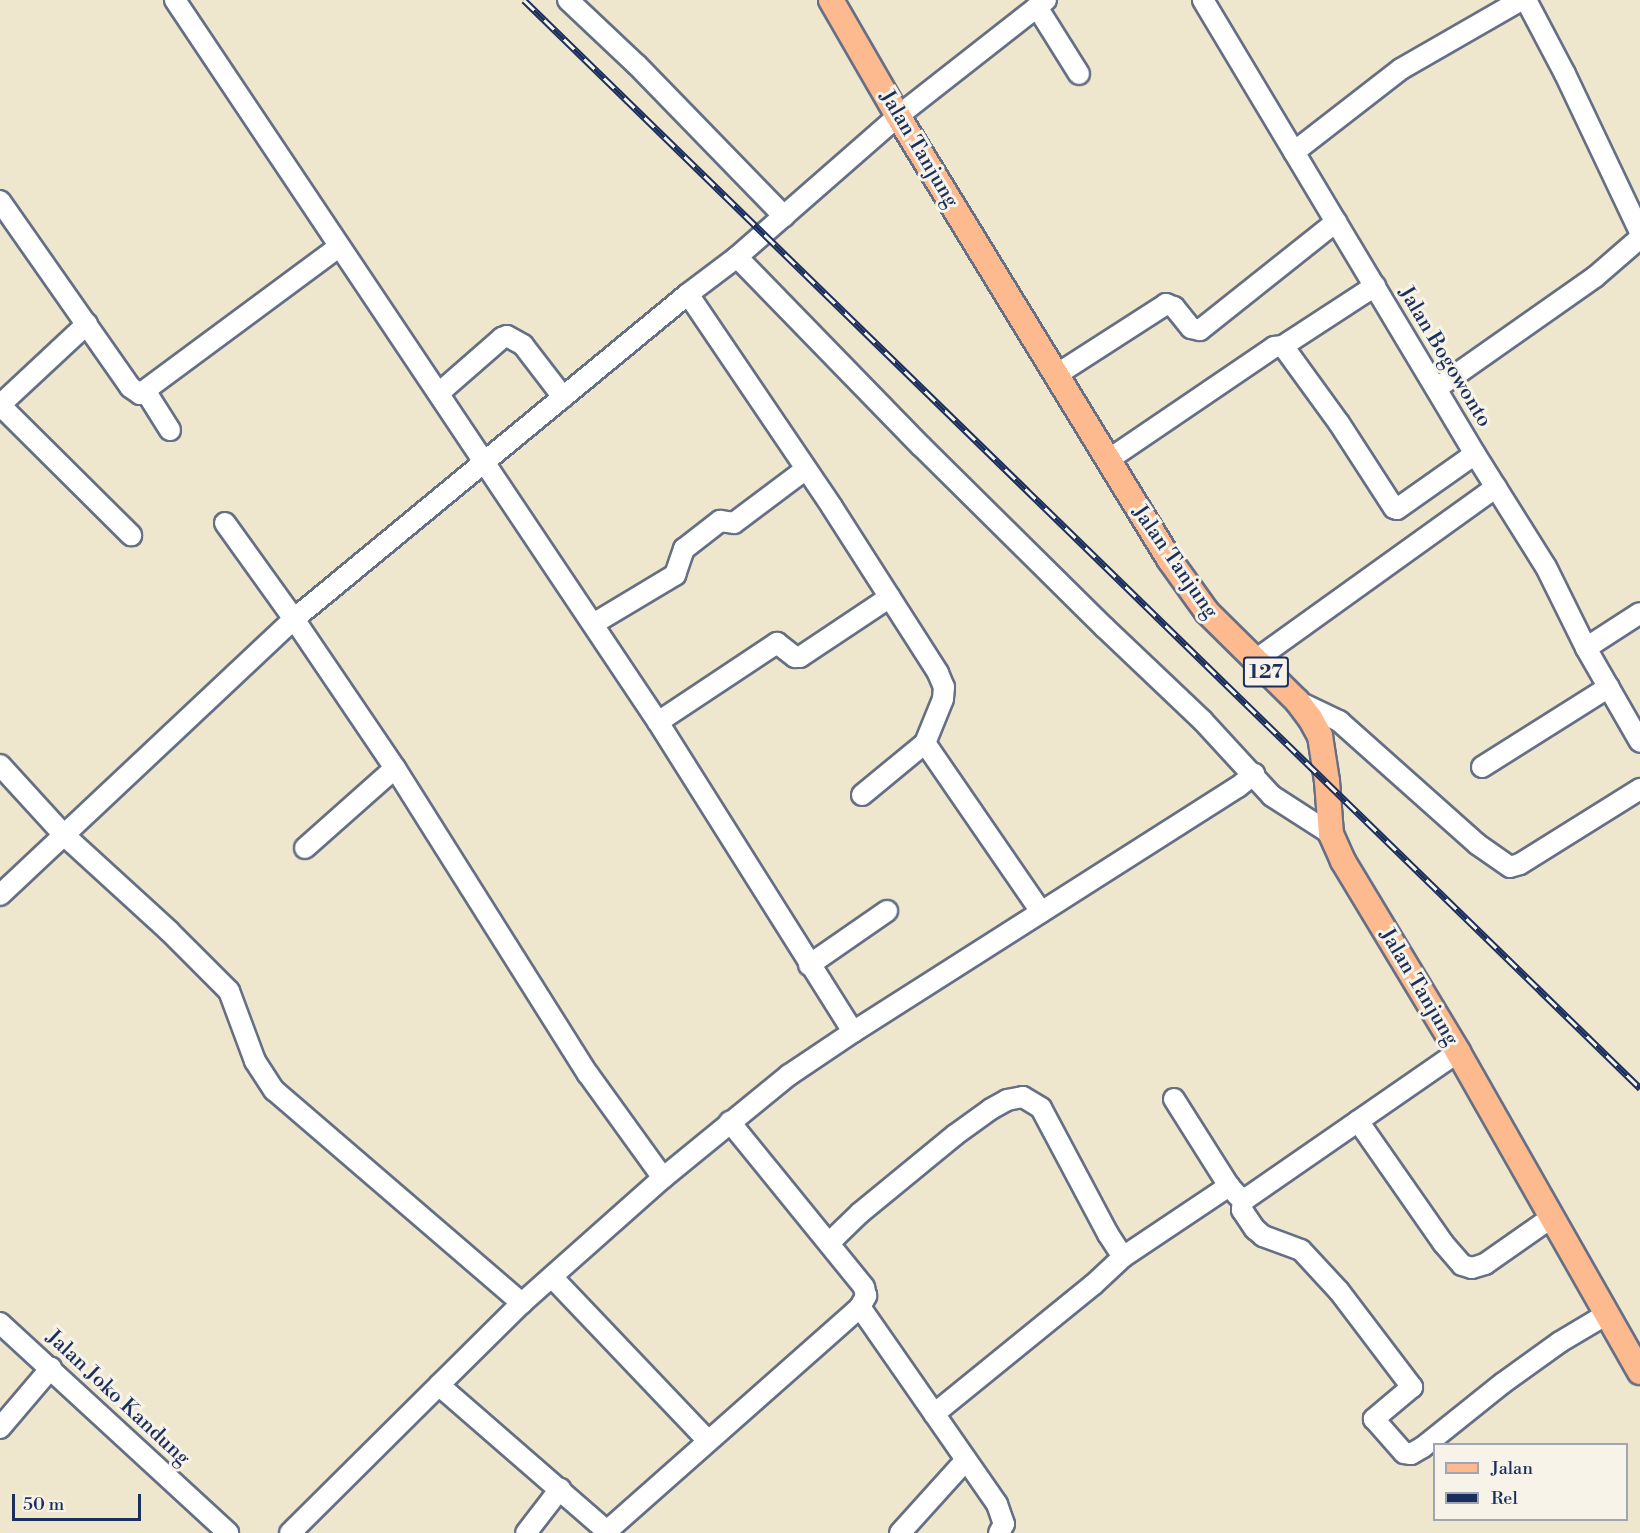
<!DOCTYPE html>
<style>
body{margin:0}
#map{position:relative;width:1640px;height:1533px;overflow:hidden;background:#efe7cd;font-family:"Libre Bodoni",serif}
div>[style]{position:absolute}
[style*='--x']{left:calc(var(--x)*1px);top:calc(var(--y)*1px);width:calc(var(--w)*1px);rotate:calc(var(--a)*1deg)}
.roads{filter:drop-shadow(2px 0 #656f85) drop-shadow(-2px 0 #656f85) drop-shadow(0 2px #656f85) drop-shadow(0 -2px #656f85)}
.minor>*{height:20px;margin:-10px;padding:0 10px;transform-origin:10px;border-radius:10px;background:#fff}
.major>*{height:24px;margin:-12px;padding:0 12px;transform-origin:12px;border-radius:12px;background:#fcba8e}
.rail>*{height:7px;margin-top:-3.5px;transform-origin:0;background:repeating-linear-gradient(90deg,#f7f3e8 0 14px,#1b2f5e 0 28px);box-sizing:border-box;border-block:2px solid #1b2f5e}
span{translate:-50% -50%;white-space:nowrap;text-align:center;line-height:1.15;-webkit-text-stroke:6px #f7f3e8;paint-order:stroke}
.shield-label span{padding:2px 4px;background:#f7f3e8;border:2px solid;border-radius:4px;-webkit-text-stroke-width:0}
.shield-label{font-size:20px;color:#1b2f5e;font-weight:700}
.street-label{font-size:21px;color:#1b2f5e}
.legend{position:absolute;left:1433px;top:1443px;width:195px;height:78px;box-sizing:border-box;background:#f7f3e8;border:2px solid #9fa5b1;margin:0;padding:8px 10px;list-style:none;font-size:18px;color:#1b2f5e}
.legend li{display:flex;align-items:center;gap:12px;height:30px}
.legend b{width:30px;border:2px solid #9fa5b1}
.scale{position:absolute;left:12px;top:1494px;width:129px;height:27px;box-sizing:border-box;border:3px solid #1b2f5e;border-top:0;padding-left:8px;font-size:18px;line-height:21px;white-space:nowrap;color:#1b2f5e;-webkit-text-stroke:4px #f7f3e8;paint-order:stroke}
</style>
<div id="map">
<div class="roads">
<div class="minor">
<div style="--x:175;--y:0;--w:869;--a:56.22"></div>
<div style="--x:658;--y:722;--w:366;--a:57.8"></div>
<div style="--x:853;--y:1032;--w:456;--a:-32.5"></div>
<div style="--x:1238;--y:787;--w:21;--a:-39"></div>
<div style="--x:568;--y:0;--w:95;--a:43.3"></div>
<div style="--x:637;--y:65;--w:211;--a:45.8"></div>
<div style="--x:1203;--y:0;--w:529;--a:59.07"></div>
<div style="--x:1475;--y:454;--w:133;--a:57.9"></div>
<div style="--x:1546;--y:567;--w:90;--a:63.7"></div>
<div style="--x:1586;--y:648;--w:108;--a:60.1"></div>
<div style="--x:1526;--y:0;--w:84;--a:62.2"></div>
<div style="--x:1565;--y:74;--w:175;--a:64.6"></div>
<div style="--x:1037;--y:7;--w:79;--a:57.9"></div>
<div style="--x:1294;--y:152;--w:135;--a:-37.8"></div>
<div style="--x:1401;--y:69;--w:138;--a:-29.9"></div>
<div style="--x:0;--y:201;--w:227;--a:55"></div>
<div style="--x:130;--y:387;--w:12;--a:35"></div>
<div style="--x:140;--y:394;--w:247;--a:-36.5"></div>
<div style="--x:737;--y:257;--w:264;--a:45.8"></div>
<div style="--x:921;--y:446;--w:259;--a:44.7"></div>
<div style="--x:1105;--y:628;--w:134;--a:43.5"></div>
<div style="--x:1202;--y:720;--w:103;--a:47.4"></div>
<div style="--x:1272;--y:796;--w:70;--a:32.8"></div>
<div style="--x:688;--y:294;--w:257;--a:55.9"></div>
<div style="--x:832;--y:507;--w:197;--a:57.4"></div>
<div style="--x:938;--y:673;--w:15;--a:67"></div>
<div style="--x:944;--y:687;--w:12;--a:95"></div>
<div style="--x:943;--y:699;--w:48;--a:112.2"></div>
<div style="--x:925;--y:743;--w:205;--a:55.5"></div>
<div style="--x:1283;--y:346;--w:95;--a:54"></div>
<div style="--x:1339;--y:423;--w:101;--a:57.1"></div>
<div style="--x:1394;--y:508;--w:3;--a:18"></div>
<div style="--x:1397;--y:509;--w:95;--a:-35.2"></div>
<div style="--x:1056;--y:375;--w:131;--a:-32.8"></div>
<div style="--x:1166;--y:304;--w:9;--a:21"></div>
<div style="--x:1174;--y:307;--w:27;--a:51"></div>
<div style="--x:1191;--y:328;--w:9;--a:13"></div>
<div style="--x:1200;--y:330;--w:174;--a:-38.5"></div>
<div style="--x:1437;--y:388;--w:193;--a:-35.1"></div>
<div style="--x:1595;--y:277;--w:60;--a:-40.9"></div>
<div style="--x:146;--y:392;--w:45;--a:57.7"></div>
<div style="--x:439;--y:393;--w:84;--a:-41.1"></div>
<div style="--x:502;--y:338;--w:5;--a:-22"></div>
<div style="--x:507;--y:336;--w:18;--a:29"></div>
<div style="--x:523;--y:345;--w:66;--a:52.4"></div>
<div style="--x:0;--y:405;--w:185;--a:44.8"></div>
<div style="--x:0;--y:405;--w:119;--a:-43"></div>
<div style="--x:1108;--y:460;--w:201;--a:-34.2"></div>
<div style="--x:1274;--y:347;--w:9;--a:-6"></div>
<div style="--x:1283;--y:346;--w:110;--a:-33.1"></div>
<div style="--x:225;--y:523;--w:118;--a:54.3"></div>
<div style="--x:294;--y:619;--w:180;--a:55.9"></div>
<div style="--x:395;--y:768;--w:362;--a:57.8"></div>
<div style="--x:588;--y:1074;--w:128;--a:54.2"></div>
<div style="--x:593;--y:624;--w:96;--a:-30.9"></div>
<div style="--x:675;--y:575;--w:28;--a:-71"></div>
<div style="--x:684;--y:549;--w:46;--a:-37.9"></div>
<div style="--x:720;--y:521;--w:14;--a:8"></div>
<div style="--x:734;--y:523;--w:90;--a:-36.9"></div>
<div style="--x:1586;--y:648;--w:64;--a:-32.9"></div>
<div style="--x:1254;--y:661;--w:298;--a:-35.7"></div>
<div style="--x:1297;--y:701;--w:47;--a:25.5"></div>
<div style="--x:1339;--y:721;--w:185;--a:41.7"></div>
<div style="--x:1477;--y:844;--w:40;--a:34.9"></div>
<div style="--x:1510;--y:867;--w:10;--a:-17"></div>
<div style="--x:1520;--y:864;--w:142;--a:-32"></div>
<div style="--x:658;--y:722;--w:143;--a:-33.6"></div>
<div style="--x:777;--y:643;--w:23;--a:38"></div>
<div style="--x:795;--y:657;--w:5;--a:0"></div>
<div style="--x:800;--y:657;--w:108;--a:-33.7"></div>
<div style="--x:0;--y:765;--w:95;--a:47.6"></div>
<div style="--x:64;--y:835;--w:142;--a:42.4"></div>
<div style="--x:169;--y:931;--w:85;--a:45"></div>
<div style="--x:229;--y:991;--w:75;--a:69.6"></div>
<div style="--x:255;--y:1061;--w:35;--a:57"></div>
<div style="--x:274;--y:1090;--w:327;--a:40.7"></div>
<div style="--x:1482;--y:767;--w:150;--a:-32.2"></div>
<div style="--x:862;--y:795;--w:82;--a:-39.5"></div>
<div style="--x:305;--y:848;--w:120;--a:-41.6"></div>
<div style="--x:0;--y:895;--w:403;--a:-43.2"></div>
<div style="--x:294;--y:619;--w:511;--a:-39.52"></div>
<div style="--x:688;--y:294;--w:61;--a:-37.1"></div>
<div style="--x:737;--y:257;--w:214;--a:-41.2"></div>
<div style="--x:898;--y:116;--w:188;--a:-38.1"></div>
<div style="--x:809;--y:965;--w:95;--a:-34.7"></div>
<div style="--x:1174;--y:1099;--w:103;--a:57.7"></div>
<div style="--x:1229;--y:1186;--w:13;--a:48"></div>
<div style="--x:1238;--y:1196;--w:9;--a:13"></div>
<div style="--x:1247;--y:1198;--w:257;--a:-34.7"></div>
<div style="--x:1358;--y:1121;--w:149;--a:55.1"></div>
<div style="--x:1443;--y:1243;--w:29;--a:49"></div>
<div style="--x:1462;--y:1265;--w:10;--a:17"></div>
<div style="--x:1472;--y:1268;--w:14;--a:-17"></div>
<div style="--x:1485;--y:1264;--w:82;--a:-35"></div>
<div style="--x:1243;--y:1198;--w:12;--a:95"></div>
<div style="--x:1242;--y:1210;--w:23;--a:56"></div>
<div style="--x:1255;--y:1229;--w:11;--a:41"></div>
<div style="--x:1263;--y:1236;--w:40;--a:20.2"></div>
<div style="--x:1301;--y:1250;--w:56;--a:47.2"></div>
<div style="--x:1339;--y:1291;--w:121;--a:52.8"></div>
<div style="--x:1412;--y:1387;--w:50;--a:139.9"></div>
<div style="--x:1374;--y:1419;--w:45;--a:48.6"></div>
<div style="--x:1404;--y:1453;--w:7;--a:8"></div>
<div style="--x:1411;--y:1454;--w:14;--a:-30"></div>
<div style="--x:1423;--y:1447;--w:102;--a:-38.7"></div>
<div style="--x:1503;--y:1383;--w:70;--a:-35.7"></div>
<div style="--x:1560;--y:1342;--w:55;--a:-30.8"></div>
<div style="--x:829;--y:1243;--w:43;--a:-44.1"></div>
<div style="--x:860;--y:1213;--w:123;--a:-39.4"></div>
<div style="--x:955;--y:1135;--w:44;--a:-35.8"></div>
<div style="--x:991;--y:1109;--w:18;--a:-29"></div>
<div style="--x:1007;--y:1100;--w:16;--a:-11"></div>
<div style="--x:1023;--y:1097;--w:21;--a:31"></div>
<div style="--x:1041;--y:1108;--w:143;--a:62"></div>
<div style="--x:1108;--y:1234;--w:27;--a:57"></div>
<div style="--x:552;--y:1277;--w:226;--a:46.4"></div>
<div style="--x:860;--y:1307;--w:240;--a:55.2"></div>
<div style="--x:997;--y:1504;--w:21;--a:71"></div>
<div style="--x:1004;--y:1524;--w:10;--a:119"></div>
<div style="--x:0;--y:1323;--w:310;--a:42.6"></div>
<div style="--x:934;--y:1414;--w:205;--a:-39.1"></div>
<div style="--x:1093;--y:1285;--w:41;--a:-43"></div>
<div style="--x:1123;--y:1257;--w:128;--a:-33.8"></div>
<div style="--x:0;--y:1428;--w:79;--a:-49.6"></div>
<div style="--x:607;--y:1531;--w:338;--a:-41.5"></div>
<div style="--x:860;--y:1307;--w:13;--a:-61"></div>
<div style="--x:866;--y:1296;--w:9;--a:-103"></div>
<div style="--x:864;--y:1287;--w:213;--a:-129.1"></div>
<div style="--x:290;--y:1533;--w:210;--a:-44.8"></div>
<div style="--x:526;--y:1533;--w:56;--a:-52.3"></div>
<div style="--x:609;--y:1533;--w:225;--a:-139"></div>
<div style="--x:439;--y:1385;--w:117;--a:-44.7"></div>
<div style="--x:522;--y:1303;--w:188;--a:-41.6"></div>
<div style="--x:663;--y:1178;--w:163;--a:-39.3"></div>
<div style="--x:789;--y:1075;--w:77;--a:-33.9"></div>
<div style="--x:900;--y:1533;--w:98;--a:-47.9"></div>
</div>
<div class="major">
<div style="--x:831;--y:0;--w:134;--a:60"></div>
<div style="--x:898;--y:116;--w:519;--a:58.54"></div>
<div style="--x:1169;--y:559;--w:65;--a:54.4"></div>
<div style="--x:1207;--y:612;--w:127;--a:44.7"></div>
<div style="--x:1297;--y:701;--w:21;--a:53"></div>
<div style="--x:1310;--y:718;--w:21;--a:61"></div>
<div style="--x:1320;--y:736;--w:46;--a:81.2"></div>
<div style="--x:1327;--y:781;--w:53;--a:85.7"></div>
<div style="--x:1331;--y:834;--w:30;--a:66"></div>
<div style="--x:1343;--y:861;--w:223;--a:58.9"></div>
<div style="--x:1458;--y:1052;--w:368;--a:60.4"></div>
</div>
</div>
<div class="rail">
<div style="--x:524;--y:0;--w:1559;--a:44.27"></div>
</div>
<div class="shield-label">
<span style="left:1266px;top:672px">127</span>
</div>
<div class="street-label">
<span style="left:919px;top:149px;rotate:59deg">Jalan Tanjung</span>
<span style="left:1445px;top:357px;rotate:59deg">Jalan Bogowonto</span>
<span style="left:1175px;top:562px;rotate:55deg">Jalan Tanjung</span>
<span style="left:1419px;top:987px;rotate:59deg">Jalan Tanjung</span>
<span style="left:118px;top:1398px;rotate:43deg">Jalan Joko Kandung</span>
</div>
<ul class="legend">
<li><b style="height:8px;background:#fcba8e"></b>Jalan</li>
<li><b style="height:8px;background:#1b2f5e"></b>Rel</li>
</ul>
<div class="scale">50 m</div>
</div>
